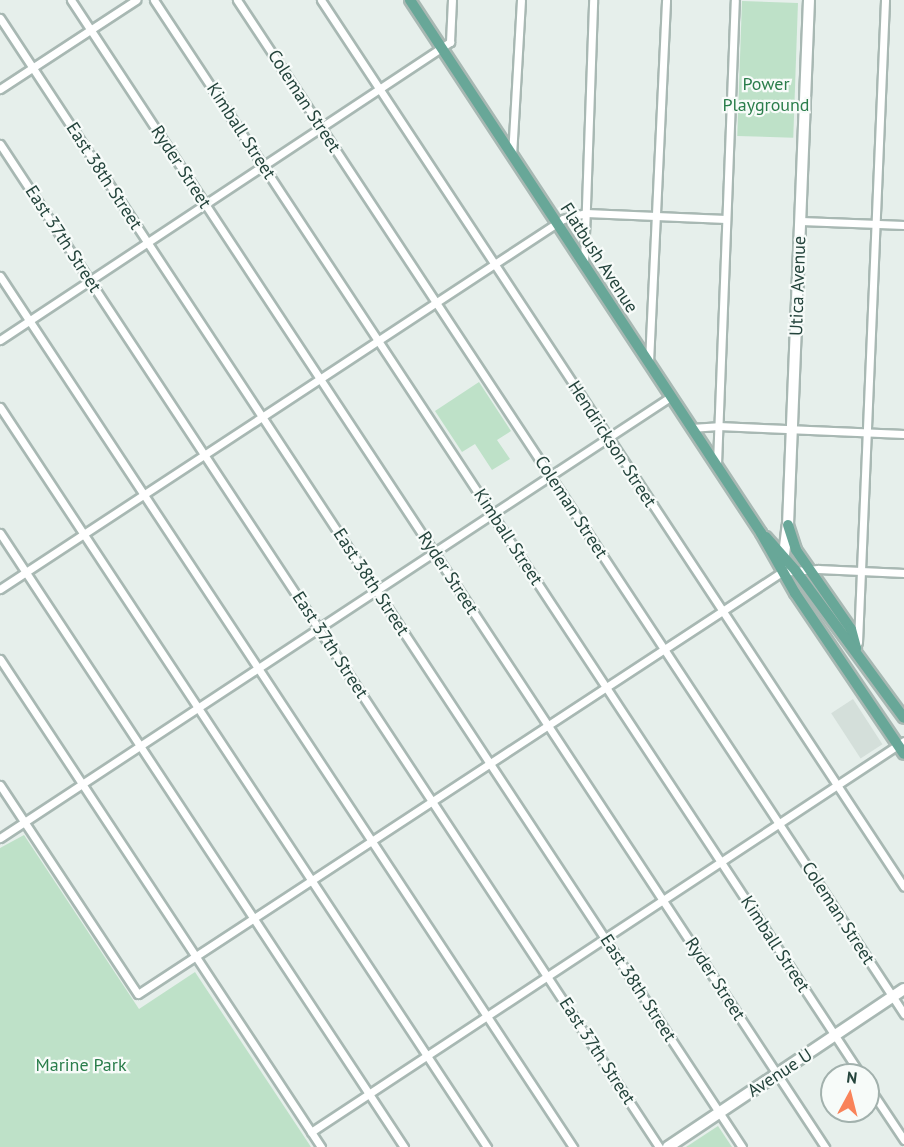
<!DOCTYPE html>
<style>
body{margin:0}
#map{position:relative;width:904px;height:1147px;overflow:hidden;background:#e6efeb;font-family:"PT Sans",sans-serif}
div>[style]{position:absolute}
[style*='--x']{left:calc(var(--x)*1px);top:calc(var(--y)*1px);width:calc(var(--w)*1px);rotate:calc(var(--a)*1deg)}
.built>*{inset:0;background:#d4dfda;transform-origin:0 0}
.green>*{inset:0;background:#bee1c8;transform-origin:0 0}
.roads{filter:drop-shadow(2px 0 #a8b8b3) drop-shadow(-2px 0 #a8b8b3) drop-shadow(0 2px #a8b8b3) drop-shadow(0 -2px #a8b8b3)}
.minor>*{height:7px;margin:-3.5px;padding:0 3.5px;transform-origin:3.5px;border-radius:3.5px;background:#fff}
.secondary>*{height:10px;margin:-5px;padding:0 5px;transform-origin:5px;border-radius:5px;background:#fff}
.primary>*{height:10px;margin:-5px;padding:0 5px;transform-origin:5px;border-radius:5px;background:#68a798}
span{translate:-50% -50%;white-space:nowrap;text-align:center;line-height:1.15;-webkit-text-stroke:4.5px #f7fbf9;paint-order:stroke}
.park-label{font-size:18px;color:#2a7d4b}
.street-label{font-size:18px;color:#23433b}
.north{position:absolute;left:820px;top:1063px;width:60px;height:60px;box-sizing:border-box;background:#f7fbf9;border:2px solid #a2b1ad;border-radius:50%;rotate:7deg;font-size:16px;font-weight:700;line-height:24px;text-align:center;color:#23433b}
.north::after{content:'';display:block;margin:auto;width:21px;height:27px;background:#f9835a;clip-path:polygon(50% 0,100% 100%,50% 72%,0 100%)}
</style>
<div id="map">
<div class="built">
<div style="left:853px;top:699px;width:54px;height:26px;rotate:57deg"></div>
</div>
<div class="green">
<div style="left:742px;top:1px;width:56px;height:135px;rotate:2deg"></div>
<div style="clip-path:polygon(479px 382px,511px 431px,497px 440px,510px 459px,492px 470px,475px 444px,462px 452px,435px 411px)"></div>
<div style="clip-path:polygon(24px 835px,139px 1009px,195px 972px,311px 1147px,0 1147px,0 848px)"></div>
<div style="clip-path:polygon(718px 1126px,732px 1147px,686px 1147px)"></div>
</div>
<div class="roads">
<div class="minor">
<div style="--x:71;--y:0;--w:1373;--a:56.68"></div>
<div style="--x:154;--y:0;--w:1287;--a:56.67"></div>
<div style="--x:237;--y:0;--w:1214;--a:56.66"></div>
<div style="--x:321;--y:0;--w:1061;--a:56.68"></div>
<div style="--x:0;--y:18;--w:1351;--a:56.69"></div>
<div style="--x:0;--y:89;--w:163;--a:-33.2"></div>
<div style="--x:0;--y:144;--w:1200;--a:56.69"></div>
<div style="--x:512;--y:156;--w:156;--a:-86.7"></div>
<div style="--x:801;--y:221;--w:103;--a:2.2"></div>
<div style="--x:584;--y:263;--w:263;--a:-88"></div>
<div style="--x:0;--y:276;--w:1043;--a:56.66"></div>
<div style="--x:0;--y:340;--w:540;--a:-33.51"></div>
<div style="--x:450;--y:42;--w:42;--a:-87.3"></div>
<div style="--x:649;--y:362;--w:362;--a:-87.3"></div>
<div style="--x:0;--y:407;--w:886;--a:56.65"></div>
<div style="--x:691;--y:428;--w:27;--a:-4"></div>
<div style="--x:718;--y:426;--w:186;--a:2.5"></div>
<div style="--x:717;--y:464;--w:464;--a:-87.8"></div>
<div style="--x:0;--y:533;--w:735;--a:56.66"></div>
<div style="--x:0;--y:589;--w:674;--a:-33.31"></div>
<div style="--x:563;--y:219;--w:24;--a:-15"></div>
<div style="--x:586;--y:213;--w:140;--a:2.5"></div>
<div style="--x:858;--y:642;--w:643;--a:-87.59"></div>
<div style="--x:0;--y:659;--w:584;--a:56.66"></div>
<div style="--x:0;--y:785;--w:250;--a:56.6"></div>
<div style="--x:138;--y:994;--w:770;--a:-33.24"></div>
<div style="--x:782;--y:572;--w:36;--a:-5"></div>
<div style="--x:818;--y:569;--w:86;--a:2.7"></div>
<div style="--x:0;--y:838;--w:802;--a:-33.35"></div>
<div style="--x:868;--y:1086;--w:65;--a:56.3"></div>
<div style="--x:311;--y:1132;--w:710;--a:-33.4"></div>
</div>
<div class="secondary">
<div style="--x:783;--y:563;--w:38;--a:-83"></div>
<div style="--x:788;--y:525;--w:525;--a:-87.71"></div>
<div style="--x:668;--y:1147;--w:284;--a:-33.8"></div>
</div>
<div class="primary">
<div style="--x:410;--y:0;--w:638;--a:56.63"></div>
<div style="--x:761;--y:533;--w:69;--a:60.5"></div>
<div style="--x:795;--y:593;--w:194;--a:55.9"></div>
<div style="--x:788;--y:525;--w:26;--a:72"></div>
<div style="--x:796;--y:550;--w:96;--a:55.2"></div>
<div style="--x:851;--y:629;--w:20;--a:75"></div>
<div style="--x:766;--y:537;--w:45;--a:48.6"></div>
<div style="--x:796;--y:571;--w:182;--a:53.7"></div>
</div>
</div>
<div class="park-label">
<span style="left:766px;top:95px">Power<br>Playground</span>
<span style="left:81px;top:1065px">Marine Park</span>
</div>
<div class="street-label">
<span style="left:304px;top:101px;rotate:57deg">Coleman Street</span>
<span style="left:241px;top:131px;rotate:57deg">Kimball Street</span>
<span style="left:181px;top:167px;rotate:57deg">Ryder Street</span>
<span style="left:104px;top:176px;rotate:57deg">East 38th Street</span>
<span style="left:63px;top:239px;rotate:57deg">East 37th Street</span>
<span style="left:599px;top:258px;rotate:57deg">Flatbush Avenue</span>
<span style="left:798px;top:286px;rotate:-88deg">Utica Avenue</span>
<span style="left:612px;top:444px;rotate:57deg">Hendrickson Street</span>
<span style="left:571px;top:507px;rotate:57deg">Coleman Street</span>
<span style="left:508px;top:537px;rotate:57deg">Kimball Street</span>
<span style="left:448px;top:573px;rotate:57deg">Ryder Street</span>
<span style="left:371px;top:582px;rotate:57deg">East 38th Street</span>
<span style="left:330px;top:645px;rotate:57deg">East 37th Street</span>
<span style="left:838px;top:913px;rotate:57deg">Coleman Street</span>
<span style="left:775px;top:944px;rotate:57deg">Kimball Street</span>
<span style="left:715px;top:979px;rotate:57deg">Ryder Street</span>
<span style="left:638px;top:988px;rotate:57deg">East 38th Street</span>
<span style="left:597px;top:1051px;rotate:57deg">East 37th Street</span>
<span style="left:780px;top:1073px;rotate:-33deg">Avenue U</span>
</div>
<div class="north">N</div>
</div>
